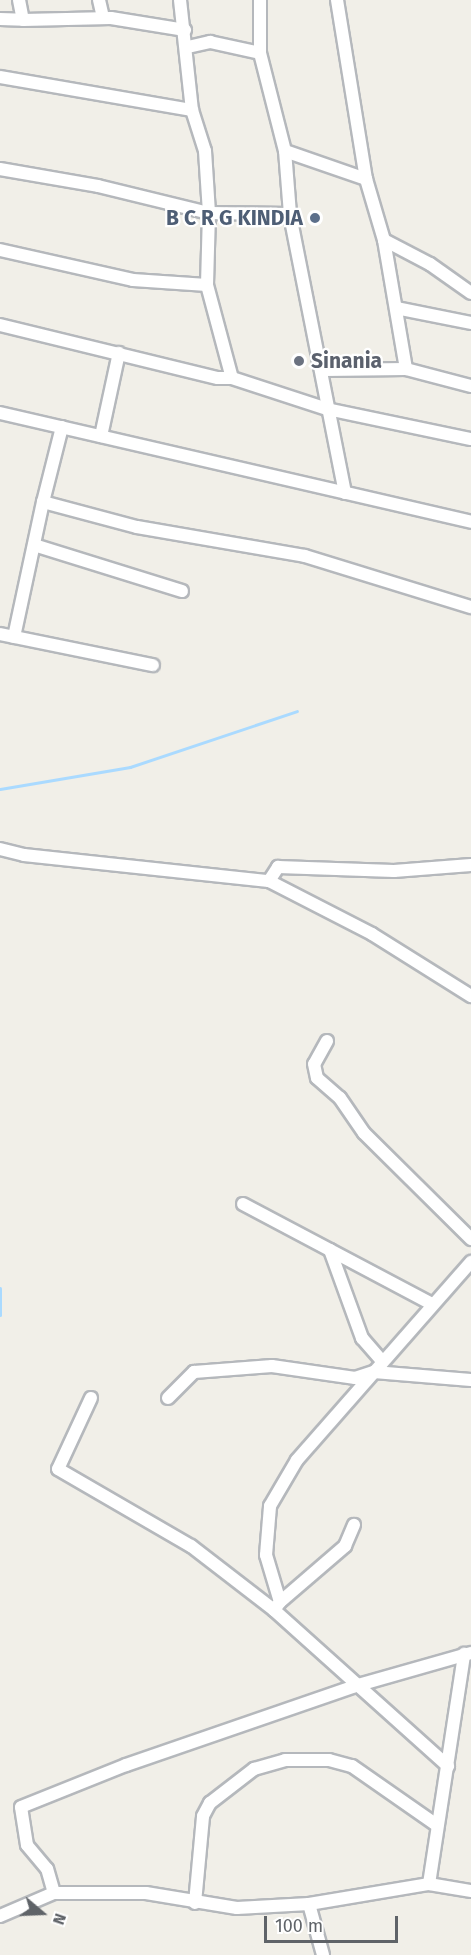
<!DOCTYPE html>
<style>
body{margin:0}
#map{position:relative;width:471px;height:1955px;overflow:hidden;background:#f1efe8;font-family:"Fira Sans",sans-serif}
div>[style]{position:absolute}
[style*='--x']{left:calc(var(--x)*1px);top:calc(var(--y)*1px);width:calc(var(--w)*1px);rotate:calc(var(--a)*1deg)}
.stream>*{height:3px;margin:-1.5px;padding:0 1.5px;transform-origin:1.5px;border-radius:1.5px;background:#aadaff}
.roads{filter:drop-shadow(2px 0 #b5b8bc) drop-shadow(-2px 0 #b5b8bc) drop-shadow(0 2px #b5b8bc) drop-shadow(0 -2px #b5b8bc)}
.minor>*{height:12px;margin:-6px;padding:0 6px;transform-origin:6px;border-radius:6px;background:#fff}
.dots>*{width:16px;height:16px;translate:-50% -50%;box-sizing:border-box;border:3px solid #fff;border-radius:50%}
span{translate:-50% -50%;white-space:nowrap;text-align:center;line-height:1.15;-webkit-text-stroke:4.5px #fff;paint-order:stroke}
.service-label{font-size:21px;color:#4e5e75;font-weight:700}
.right{translate:-100% -50%;text-align:right}
.worship-label{font-size:21px;color:#5b616d;font-weight:700}
.left{translate:0 -50%;text-align:left}
.north{position:absolute;left:12px;top:1883px;width:60px;height:60px;-webkit-text-stroke:4px #fff;paint-order:stroke;rotate:109deg;font-size:16px;font-weight:700;line-height:24px;text-align:center;color:#5f6368}
.north::after{content:'';display:block;margin:auto;width:21px;height:27px;background:#5f6368;clip-path:polygon(50% 0,100% 100%,50% 72%,0 100%)}
.scale{position:absolute;left:264px;top:1916px;width:134px;height:27px;box-sizing:border-box;border:3px solid #5f6368;border-top:0;padding-left:8px;font-size:18px;line-height:21px;white-space:nowrap;color:#5f6368;-webkit-text-stroke:4px #fff;paint-order:stroke}
</style>
<div id="map">
<div class="stream">
<div style="--x:0;--y:789;--w:132;--a:-9.6"></div>
<div style="--x:130;--y:767;--w:176;--a:-18.5"></div>
<div style="--x:0;--y:1288;--w:27;--a:90"></div>
</div>
<div class="roads">
<div class="minor">
<div style="--x:19;--y:0;--w:20;--a:79"></div>
<div style="--x:23;--y:20;--w:88;--a:-1.3"></div>
<div style="--x:111;--y:18;--w:75;--a:9.2"></div>
<div style="--x:99;--y:0;--w:18;--a:77"></div>
<div style="--x:180;--y:0;--w:111;--a:83.8"></div>
<div style="--x:192;--y:110;--w:43;--a:72.4"></div>
<div style="--x:205;--y:151;--w:62;--a:86.3"></div>
<div style="--x:209;--y:213;--w:72;--a:91.6"></div>
<div style="--x:207;--y:285;--w:96;--a:75"></div>
<div style="--x:232;--y:378;--w:100;--a:18.1"></div>
<div style="--x:327;--y:409;--w:147;--a:11.8"></div>
<div style="--x:260;--y:0;--w:53;--a:90"></div>
<div style="--x:260;--y:53;--w:101;--a:75.7"></div>
<div style="--x:337;--y:0;--w:181;--a:80.8"></div>
<div style="--x:366;--y:179;--w:64;--a:73.6"></div>
<div style="--x:384;--y:240;--w:52;--a:27.6"></div>
<div style="--x:430;--y:264;--w:50;--a:35.3"></div>
<div style="--x:0;--y:19;--w:23;--a:2"></div>
<div style="--x:188;--y:47;--w:23;--a:-13"></div>
<div style="--x:210;--y:42;--w:51;--a:12.4"></div>
<div style="--x:0;--y:77;--w:195;--a:9.8"></div>
<div style="--x:0;--y:169;--w:99;--a:9.8"></div>
<div style="--x:98;--y:186;--w:114;--a:13.7"></div>
<div style="--x:209;--y:213;--w:81;--a:0.7"></div>
<div style="--x:384;--y:240;--w:131;--a:80.3"></div>
<div style="--x:0;--y:250;--w:136;--a:12.7"></div>
<div style="--x:133;--y:280;--w:74;--a:3.9"></div>
<div style="--x:396;--y:308;--w:76;--a:11.3"></div>
<div style="--x:0;--y:325;--w:224;--a:13.7"></div>
<div style="--x:218;--y:378;--w:14;--a:0"></div>
<div style="--x:324;--y:370;--w:82;--a:-0.7"></div>
<div style="--x:406;--y:369;--w:67;--a:14.7"></div>
<div style="--x:0;--y:413;--w:483;--a:13"></div>
<div style="--x:62;--y:427;--w:77;--a:104.2"></div>
<div style="--x:43;--y:502;--w:97;--a:14.9"></div>
<div style="--x:137;--y:527;--w:170;--a:9.8"></div>
<div style="--x:305;--y:556;--w:174;--a:17.1"></div>
<div style="--x:101;--y:436;--w:85;--a:-77.8"></div>
<div style="--x:345;--y:493;--w:284;--a:-101.2"></div>
<div style="--x:290;--y:214;--w:63;--a:-94.5"></div>
<div style="--x:285;--y:151;--w:86;--a:19.1"></div>
<div style="--x:34;--y:545;--w:155;--a:17.3"></div>
<div style="--x:0;--y:634;--w:156;--a:11.5"></div>
<div style="--x:14;--y:637;--w:138;--a:-77.9"></div>
<div style="--x:0;--y:849;--w:25;--a:14"></div>
<div style="--x:24;--y:855;--w:246;--a:6.1"></div>
<div style="--x:269;--y:881;--w:116;--a:27.2"></div>
<div style="--x:372;--y:934;--w:117;--a:32.1"></div>
<div style="--x:269;--y:881;--w:17;--a:-57"></div>
<div style="--x:278;--y:867;--w:116;--a:2"></div>
<div style="--x:394;--y:871;--w:77;--a:-4.5"></div>
<div style="--x:327;--y:1041;--w:26;--a:119"></div>
<div style="--x:314;--y:1064;--w:14;--a:78"></div>
<div style="--x:317;--y:1078;--w:30;--a:41"></div>
<div style="--x:340;--y:1098;--w:42;--a:55.6"></div>
<div style="--x:364;--y:1133;--w:151;--a:44.7"></div>
<div style="--x:243;--y:1204;--w:214;--a:27.9"></div>
<div style="--x:330;--y:1250;--w:94;--a:70"></div>
<div style="--x:362;--y:1338;--w:30;--a:49"></div>
<div style="--x:91;--y:1398;--w:78;--a:114.9"></div>
<div style="--x:58;--y:1469;--w:154;--a:30.1"></div>
<div style="--x:191;--y:1546;--w:105;--a:37.6"></div>
<div style="--x:274;--y:1610;--w:234;--a:41.9"></div>
<div style="--x:168;--y:1398;--w:37;--a:-45"></div>
<div style="--x:194;--y:1372;--w:78;--a:-4.4"></div>
<div style="--x:272;--y:1366;--w:84;--a:8.2"></div>
<div style="--x:355;--y:1378;--w:20;--a:-18"></div>
<div style="--x:374;--y:1372;--w:97;--a:4.7"></div>
<div style="--x:280;--y:1602;--w:86;--a:-40.7"></div>
<div style="--x:345;--y:1546;--w:23;--a:-67"></div>
<div style="--x:274;--y:1610;--w:10;--a:-53"></div>
<div style="--x:280;--y:1602;--w:49;--a:-106.6"></div>
<div style="--x:266;--y:1555;--w:49;--a:-85.3"></div>
<div style="--x:270;--y:1506;--w:53;--a:-59.6"></div>
<div style="--x:297;--y:1460;--w:264;--a:-48.7"></div>
<div style="--x:429;--y:1884;--w:233;--a:-81.3"></div>
<div style="--x:54;--y:1893;--w:25;--a:-106"></div>
<div style="--x:47;--y:1869;--w:31;--a:-130"></div>
<div style="--x:27;--y:1845;--w:38;--a:-99"></div>
<div style="--x:21;--y:1807;--w:113;--a:-21.8"></div>
<div style="--x:126;--y:1765;--w:242;--a:-19"></div>
<div style="--x:355;--y:1686;--w:121;--a:-15.9"></div>
<div style="--x:195;--y:1903;--w:87;--a:-84.7"></div>
<div style="--x:203;--y:1816;--w:15;--a:-62"></div>
<div style="--x:210;--y:1803;--w:56;--a:-37.7"></div>
<div style="--x:254;--y:1769;--w:32;--a:-16"></div>
<div style="--x:285;--y:1760;--w:44;--a:0"></div>
<div style="--x:329;--y:1760;--w:24;--a:15"></div>
<div style="--x:352;--y:1766;--w:101;--a:34.9"></div>
<div style="--x:309;--y:1904;--w:53;--a:74.6"></div>
<div style="--x:0;--y:1916;--w:59;--a:-23.1"></div>
<div style="--x:54;--y:1893;--w:92;--a:0"></div>
<div style="--x:146;--y:1893;--w:92;--a:9.4"></div>
<div style="--x:237;--y:1908;--w:72;--a:-3.2"></div>
<div style="--x:309;--y:1904;--w:122;--a:-9.5"></div>
<div style="--x:429;--y:1884;--w:43;--a:9.5"></div>
</div>
</div>
<div class="dots">
<div style="left:315px;top:218px;background:#5c6f8a"></div>
<div style="left:299px;top:361px;background:#6b7280"></div>
</div>
<div class="service-label">
<span class="right" style="left:303px;top:218px">B C R G KINDIA</span>
</div>
<div class="worship-label">
<span class="left" style="left:311px;top:361px">Sinania</span>
</div>
<div class="north">N</div>
<div class="scale">100 m</div>
</div>
